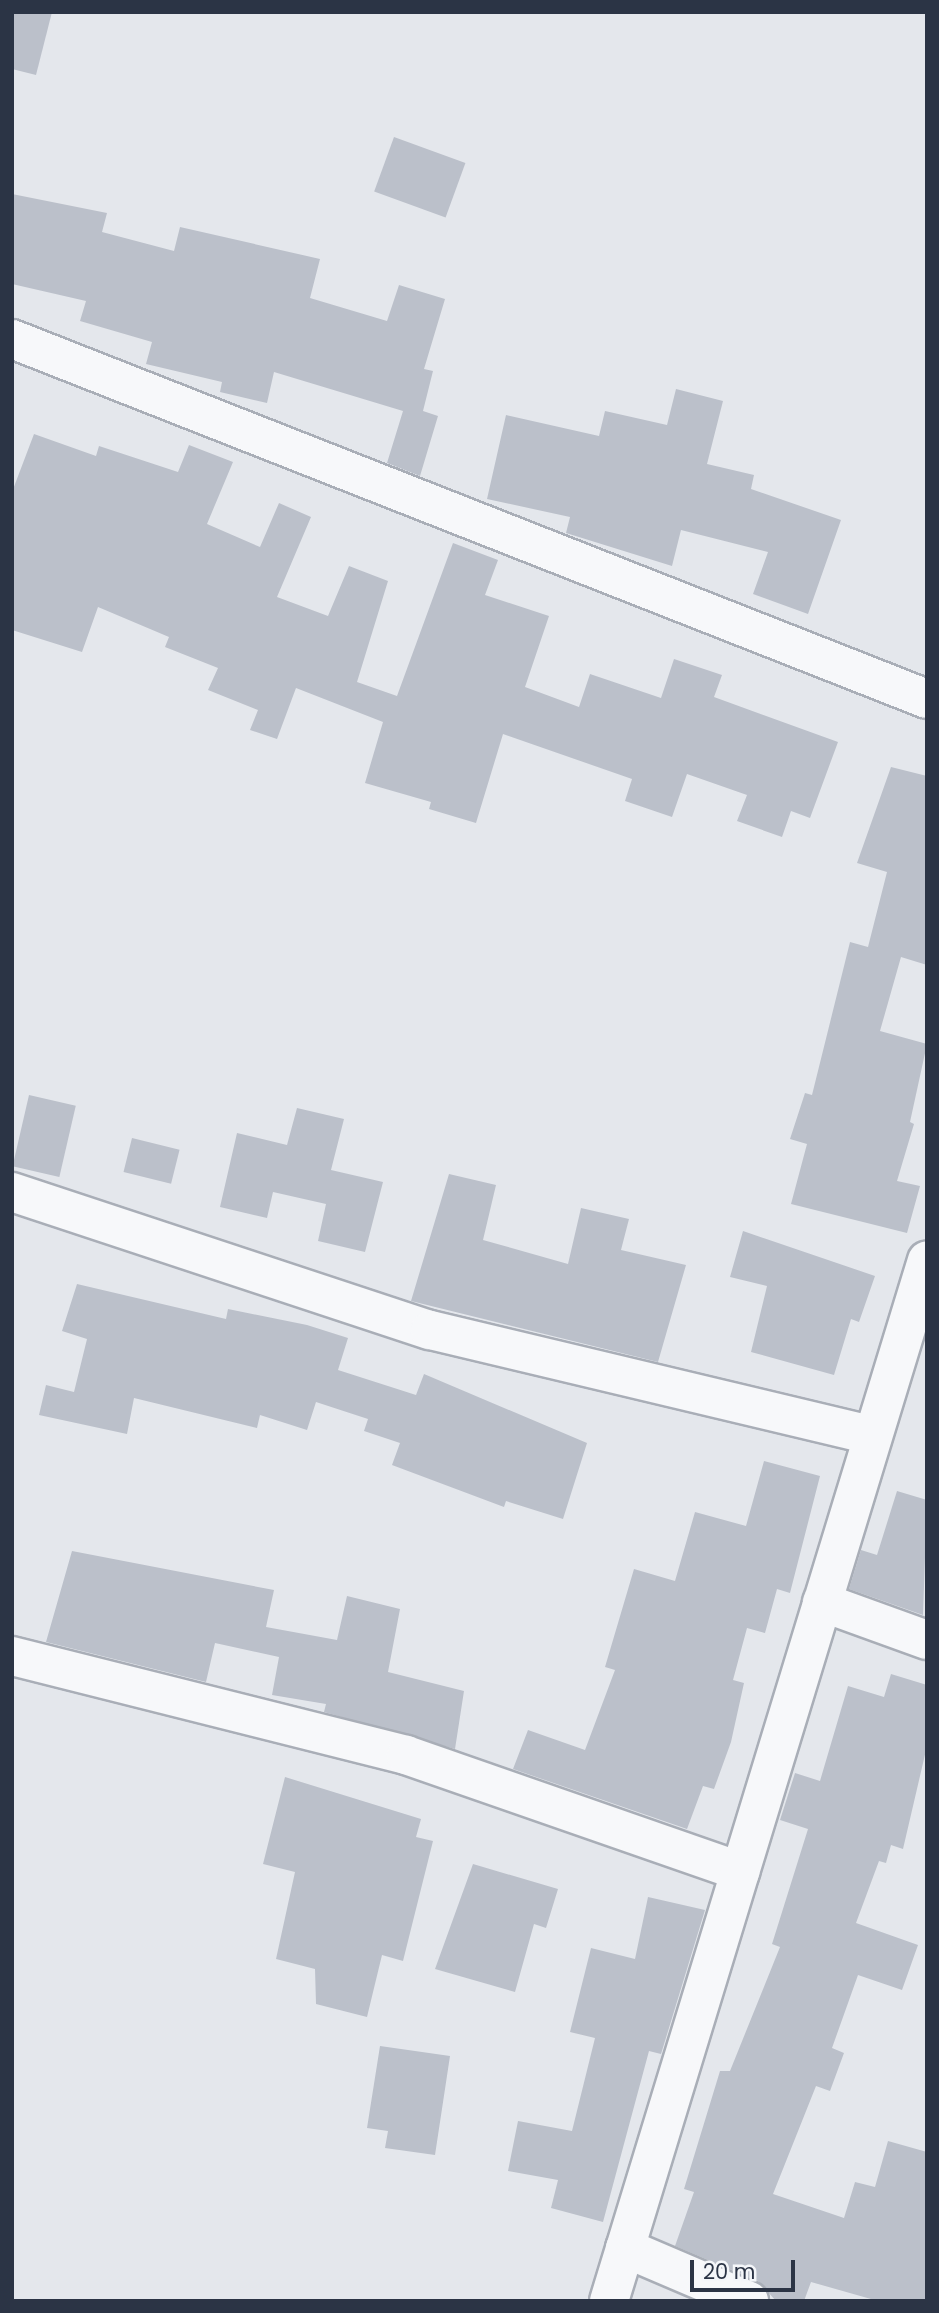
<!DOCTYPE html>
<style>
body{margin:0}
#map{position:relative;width:939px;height:2313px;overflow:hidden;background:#e4e7ec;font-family:Poppins,sans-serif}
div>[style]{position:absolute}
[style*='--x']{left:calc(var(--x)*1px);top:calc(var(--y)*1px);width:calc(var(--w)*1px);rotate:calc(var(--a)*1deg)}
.building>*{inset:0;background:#bbc0ca;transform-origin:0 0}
.roads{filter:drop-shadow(2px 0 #a9aeb7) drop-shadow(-2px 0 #a9aeb7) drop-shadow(0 2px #a9aeb7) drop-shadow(0 -2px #a9aeb7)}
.minor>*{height:38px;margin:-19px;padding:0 19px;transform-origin:19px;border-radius:19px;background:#f7f8fa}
span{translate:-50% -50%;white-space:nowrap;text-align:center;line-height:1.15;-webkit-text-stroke:7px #f4f6f9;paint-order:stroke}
.frame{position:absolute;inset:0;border:14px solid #2b3445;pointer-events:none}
.scale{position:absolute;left:690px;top:2260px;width:105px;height:32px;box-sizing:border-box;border:4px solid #2b3445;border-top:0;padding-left:9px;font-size:21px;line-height:24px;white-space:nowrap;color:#2b3445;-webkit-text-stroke:5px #f4f6f9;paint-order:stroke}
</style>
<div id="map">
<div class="building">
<div style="clip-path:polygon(12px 12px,52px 12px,36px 75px,12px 69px)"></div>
<div style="left:394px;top:137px;width:76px;height:58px;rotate:20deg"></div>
<div style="clip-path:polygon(12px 194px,107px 213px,102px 232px,174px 251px,180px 227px,320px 259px,310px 298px,387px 321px,399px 285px,445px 299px,424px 369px,433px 371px,423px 411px,438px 416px,420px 476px,387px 463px,403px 411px,274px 372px,267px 403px,220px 392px,222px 382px,146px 364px,152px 342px,80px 321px,86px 301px,12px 284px)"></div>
<div style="clip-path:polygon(676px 389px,723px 401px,707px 464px,754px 475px,751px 489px,841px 520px,808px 614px,753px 594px,768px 552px,681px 530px,672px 566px,566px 533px,570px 517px,487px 499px,506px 415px,599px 436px,605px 411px,667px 425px)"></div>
<div style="clip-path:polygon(34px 434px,96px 456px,99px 446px,178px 472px,189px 445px,233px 462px,207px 524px,260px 547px,279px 503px,311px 517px,277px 597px,328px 616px,349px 566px,388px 581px,357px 682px,397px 696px,453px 543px,498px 560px,485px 595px,549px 616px,525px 687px,579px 707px,590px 674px,661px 698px,674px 659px,722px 675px,714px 697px,838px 742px,810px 818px,791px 811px,782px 837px,737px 821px,747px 795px,687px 774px,672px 817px,625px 801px,632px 779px,503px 734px,476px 823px,429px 809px,431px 802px,365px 783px,383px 722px,296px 688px,277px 739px,250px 730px,258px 710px,208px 690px,218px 668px,165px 647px,169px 637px,98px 607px,82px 652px,12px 630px,12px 492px)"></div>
<div style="clip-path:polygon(891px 767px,927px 776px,927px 965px,901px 957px,880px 1031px,927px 1044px,910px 1122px,914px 1124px,897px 1181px,920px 1186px,907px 1233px,791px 1204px,807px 1144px,790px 1139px,805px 1093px,812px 1095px,850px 942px,868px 947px,887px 872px,857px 863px)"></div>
<div style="left:29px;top:1095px;width:48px;height:73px;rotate:13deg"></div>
<div style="clip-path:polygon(297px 1108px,344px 1119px,331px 1170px,383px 1182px,365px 1252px,318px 1241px,326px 1204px,273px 1192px,267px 1218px,220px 1207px,237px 1133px,287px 1145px)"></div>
<div style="left:132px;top:1138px;width:49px;height:35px;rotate:14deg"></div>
<div style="clip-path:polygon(449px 1174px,496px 1185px,483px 1240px,568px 1264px,581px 1208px,629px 1219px,621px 1250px,686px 1265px,658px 1362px,411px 1301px)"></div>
<div style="clip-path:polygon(743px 1231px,875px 1276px,859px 1322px,851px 1319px,834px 1375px,751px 1352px,767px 1286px,730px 1277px)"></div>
<div style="clip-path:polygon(77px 1284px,226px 1319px,228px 1309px,307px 1325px,348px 1338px,338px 1370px,416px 1395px,424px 1374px,587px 1443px,563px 1519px,506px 1501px,504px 1507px,392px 1465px,400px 1443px,364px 1431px,368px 1419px,316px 1402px,307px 1430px,260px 1415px,257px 1428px,134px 1398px,127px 1434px,39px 1415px,46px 1385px,74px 1392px,87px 1339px,62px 1331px)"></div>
<div style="clip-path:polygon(764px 1461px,820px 1476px,790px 1593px,777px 1589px,765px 1633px,747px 1628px,733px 1680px,744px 1683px,731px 1742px,714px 1789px,703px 1786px,687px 1829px,513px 1769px,528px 1730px,585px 1750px,615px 1670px,605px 1667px,634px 1569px,675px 1581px,695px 1512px,746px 1526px)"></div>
<div style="clip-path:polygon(897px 1491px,927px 1500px,923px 1615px,849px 1589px,861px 1550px,877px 1555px)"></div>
<div style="clip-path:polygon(72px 1551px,274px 1590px,266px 1627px,337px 1640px,347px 1596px,400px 1609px,388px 1672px,464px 1691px,455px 1749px,324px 1712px,326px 1704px,272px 1695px,279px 1657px,215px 1643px,206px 1682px,46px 1642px)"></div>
<div style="clip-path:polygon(891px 1674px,927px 1685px,927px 1746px,903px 1849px,891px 1845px,886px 1863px,879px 1861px,856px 1923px,918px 1945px,902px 1990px,858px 1975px,832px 2048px,844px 2053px,830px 2091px,816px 2086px,773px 2194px,844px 2218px,855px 2182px,875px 2187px,888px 2141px,927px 2152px,927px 2301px,878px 2301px,811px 2282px,804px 2301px,776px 2301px,758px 2281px,675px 2246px,694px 2192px,684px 2189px,720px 2071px,730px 2071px,780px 1947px,772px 1944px,808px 1829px,780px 1820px,795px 1773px,820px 1781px,848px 1686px,884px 1697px)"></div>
<div style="clip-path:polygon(285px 1777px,421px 1819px,416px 1837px,433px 1841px,403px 1961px,382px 1955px,367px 2017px,316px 2004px,315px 1969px,276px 1959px,295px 1872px,263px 1864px)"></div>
<div style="clip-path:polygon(473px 1864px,558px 1889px,546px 1928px,534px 1924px,515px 1992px,435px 1969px)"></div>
<div style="clip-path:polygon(648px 1897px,705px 1910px,661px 2054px,649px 2051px,603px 2222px,551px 2208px,558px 2180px,508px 2171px,518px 2121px,572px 2131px,595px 2038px,570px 2032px,591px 1948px,635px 1959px)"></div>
<div style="clip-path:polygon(380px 2046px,450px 2056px,435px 2155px,385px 2148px,388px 2131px,367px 2128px)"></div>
</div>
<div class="roads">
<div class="minor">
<div style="--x:12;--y:339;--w:983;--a:21.48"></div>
<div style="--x:12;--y:1192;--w:440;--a:18.3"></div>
<div style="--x:430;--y:1330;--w:454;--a:13.4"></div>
<div style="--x:822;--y:1602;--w:112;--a:19.9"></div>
<div style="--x:12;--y:1656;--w:406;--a:14.1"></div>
<div style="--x:406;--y:1755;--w:354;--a:19.2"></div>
<div style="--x:625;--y:2248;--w:135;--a:23.1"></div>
<div style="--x:609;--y:2301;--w:1088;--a:-73.01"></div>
</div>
</div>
<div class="frame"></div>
<div class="scale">20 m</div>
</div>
